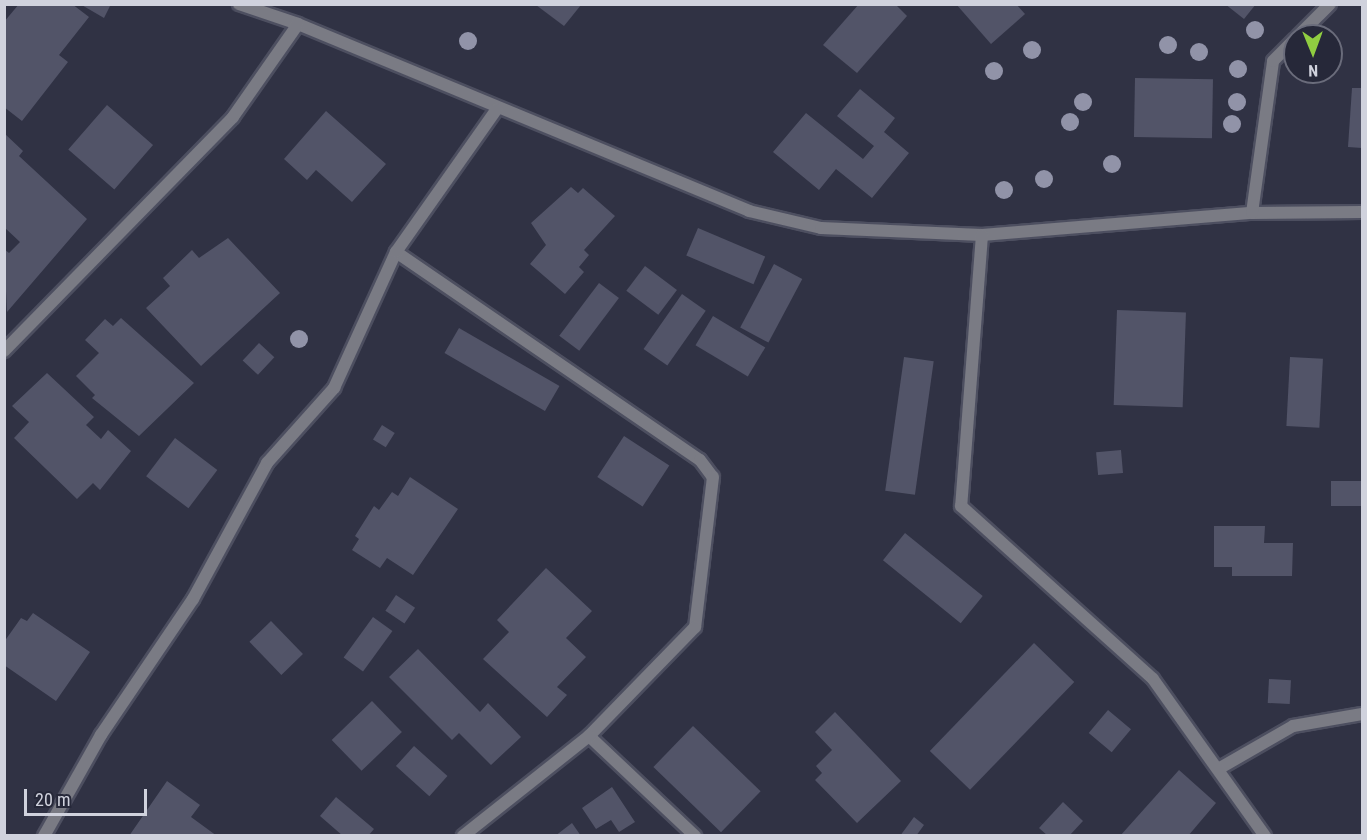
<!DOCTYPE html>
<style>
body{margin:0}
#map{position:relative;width:1367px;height:840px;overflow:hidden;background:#303244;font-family:"Roboto Condensed",sans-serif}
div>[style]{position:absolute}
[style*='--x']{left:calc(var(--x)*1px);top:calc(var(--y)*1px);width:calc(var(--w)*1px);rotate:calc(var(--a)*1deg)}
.building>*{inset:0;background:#525468;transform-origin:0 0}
.roads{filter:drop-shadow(2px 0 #4d4f60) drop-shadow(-2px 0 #4d4f60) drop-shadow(0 2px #4d4f60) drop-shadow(0 -2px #4d4f60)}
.lane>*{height:12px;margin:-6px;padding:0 6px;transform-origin:6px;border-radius:6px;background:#7a7b84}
.street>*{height:12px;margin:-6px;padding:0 6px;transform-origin:6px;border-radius:6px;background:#7a7b84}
.trees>*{width:18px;height:18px;margin:-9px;border-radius:50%;background:#9193a8}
span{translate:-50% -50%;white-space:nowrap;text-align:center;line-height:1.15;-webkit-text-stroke:5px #262839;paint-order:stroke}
.frame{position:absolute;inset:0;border:6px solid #d0d2dd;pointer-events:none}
.north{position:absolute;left:1283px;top:24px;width:60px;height:60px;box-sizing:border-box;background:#262839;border:2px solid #6a6c7b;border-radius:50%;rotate:179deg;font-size:16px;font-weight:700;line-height:24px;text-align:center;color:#d0d2dd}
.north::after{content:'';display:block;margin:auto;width:21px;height:27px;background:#90cd41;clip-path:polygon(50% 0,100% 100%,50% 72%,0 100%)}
.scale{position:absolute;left:24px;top:789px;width:123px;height:27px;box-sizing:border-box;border:3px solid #d0d2dd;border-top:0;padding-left:8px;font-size:18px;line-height:21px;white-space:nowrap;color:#d0d2dd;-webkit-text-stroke:4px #262839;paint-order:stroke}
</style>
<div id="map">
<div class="building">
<div style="clip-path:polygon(19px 4px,72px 4px,89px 17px,59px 55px,68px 62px,22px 121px,4px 107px,4px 22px)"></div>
<div style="clip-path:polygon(80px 4px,111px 4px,104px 18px)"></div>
<div style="clip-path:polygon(859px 4px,895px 4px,907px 16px,857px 73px,823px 45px)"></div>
<div style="clip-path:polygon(956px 4px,1016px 4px,1025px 14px,991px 44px)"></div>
<div style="clip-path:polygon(1225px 4px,1256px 4px,1244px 19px)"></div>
<div style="clip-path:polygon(536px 5px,581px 5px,564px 26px)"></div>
<div style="left:1135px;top:78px;width:78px;height:59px;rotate:1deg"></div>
<div style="clip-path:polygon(1352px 88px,1362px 88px,1362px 148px,1348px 147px)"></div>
<div style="clip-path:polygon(860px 89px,895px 118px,884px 132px,909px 153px,872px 198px,836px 169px,819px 190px,773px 152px,806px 113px,863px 159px,874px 146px,837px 116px)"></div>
<div style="left:107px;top:105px;width:61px;height:59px;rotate:41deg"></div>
<div style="clip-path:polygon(326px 111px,386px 164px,352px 202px,316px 170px,307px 180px,284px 159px)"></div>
<div style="clip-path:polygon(4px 133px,23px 151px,19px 156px,87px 219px,7px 312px,4px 249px,9px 253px,20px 242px,4px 227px)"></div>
<div style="clip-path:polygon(571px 187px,578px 193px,583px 188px,615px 216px,584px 250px,589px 255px,579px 267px,584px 272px,565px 294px,530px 264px,546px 245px,531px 223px)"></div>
<div style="left:698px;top:228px;width:73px;height:30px;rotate:23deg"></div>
<div style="clip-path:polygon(228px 238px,280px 293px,201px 366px,146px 308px,170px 286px,163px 278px,192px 250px,199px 258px)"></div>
<div style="left:774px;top:264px;width:32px;height:72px;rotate:28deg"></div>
<div style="left:645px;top:266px;width:40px;height:31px;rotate:37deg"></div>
<div style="left:599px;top:283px;width:25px;height:66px;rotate:37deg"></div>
<div style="left:682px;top:294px;width:29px;height:67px;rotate:35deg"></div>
<div style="left:1117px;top:310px;width:69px;height:95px;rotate:2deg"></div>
<div style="left:713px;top:316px;width:61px;height:34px;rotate:31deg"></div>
<div style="clip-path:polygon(121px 318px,194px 383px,139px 436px,92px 398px,95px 395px,76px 376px,99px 353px,85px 340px,105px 319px,113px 326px)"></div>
<div style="left:459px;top:328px;width:116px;height:29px;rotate:30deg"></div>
<div style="left:259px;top:343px;width:21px;height:24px;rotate:43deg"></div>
<div style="left:904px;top:357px;width:30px;height:135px;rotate:8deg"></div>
<div style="left:1290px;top:357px;width:33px;height:69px;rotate:3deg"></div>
<div style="clip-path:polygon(47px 373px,94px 417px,86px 425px,101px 439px,108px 430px,131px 451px,100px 490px,93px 483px,77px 499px,14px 438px,29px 422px,12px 406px)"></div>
<div style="left:382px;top:425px;width:15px;height:17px;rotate:32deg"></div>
<div style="left:624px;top:436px;width:54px;height:49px;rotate:33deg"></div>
<div style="left:175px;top:438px;width:53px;height:48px;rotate:37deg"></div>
<div style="left:1121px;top:450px;width:23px;height:25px;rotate:85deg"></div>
<div style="clip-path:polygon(410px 477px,458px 509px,413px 575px,387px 558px,380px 568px,352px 550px,359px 539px,355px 536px,374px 506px,379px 510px,392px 492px,398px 496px)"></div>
<div style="left:1331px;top:481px;width:31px;height:25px"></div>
<div style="clip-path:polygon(1214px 526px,1265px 526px,1264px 543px,1293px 543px,1292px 576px,1232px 576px,1232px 567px,1214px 567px)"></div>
<div style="left:905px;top:533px;width:100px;height:35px;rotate:39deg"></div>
<div style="clip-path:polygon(546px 568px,592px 611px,566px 638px,586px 657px,557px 687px,567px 695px,547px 717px,483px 659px,509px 632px,497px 620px)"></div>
<div style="left:396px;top:595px;width:23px;height:19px;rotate:34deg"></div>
<div style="clip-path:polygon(33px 613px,90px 652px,56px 701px,4px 665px,4px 642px,21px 618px,27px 621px)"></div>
<div style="left:373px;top:617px;width:24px;height:50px;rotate:36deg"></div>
<div style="left:271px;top:621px;width:46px;height:30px;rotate:46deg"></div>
<div style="left:1034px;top:643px;width:56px;height:150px;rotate:44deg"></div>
<div style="clip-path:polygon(418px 649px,480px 712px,488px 703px,521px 737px,491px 765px,459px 733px,452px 740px,389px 677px)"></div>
<div style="left:1269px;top:679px;width:22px;height:24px;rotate:3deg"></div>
<div style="left:372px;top:701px;width:43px;height:56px;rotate:46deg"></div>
<div style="left:1108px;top:710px;width:30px;height:30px;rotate:40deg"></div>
<div style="clip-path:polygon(835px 712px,901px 781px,857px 823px,815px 780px,822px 773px,816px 766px,832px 750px,815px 732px)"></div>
<div style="left:693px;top:726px;width:94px;height:57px;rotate:44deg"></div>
<div style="left:414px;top:746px;width:45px;height:27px;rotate:42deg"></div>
<div style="clip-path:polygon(1179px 770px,1216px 803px,1188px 836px,1120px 836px)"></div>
<div style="clip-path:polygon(167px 781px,200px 805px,191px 817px,217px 836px,129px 836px)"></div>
<div style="clip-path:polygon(612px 787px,635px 822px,619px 832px,611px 820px,596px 829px,582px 808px)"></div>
<div style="clip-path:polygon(336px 797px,374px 829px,368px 836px,343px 836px,320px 816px)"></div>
<div style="clip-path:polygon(1063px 802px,1083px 821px,1069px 836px,1048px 836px,1039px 828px)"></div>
<div style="clip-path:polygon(914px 817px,924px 825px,916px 836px,900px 836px)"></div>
<div style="clip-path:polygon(572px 823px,581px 836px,555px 836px)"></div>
</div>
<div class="roads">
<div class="lane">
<div style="--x:589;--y:736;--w:146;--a:43.3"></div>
<div style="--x:1220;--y:768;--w:84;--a:-29.9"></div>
<div style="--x:1293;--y:726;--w:70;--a:-9.9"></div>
</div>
<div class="street">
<div style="--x:239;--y:4;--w:62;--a:18.7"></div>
<div style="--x:298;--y:24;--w:488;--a:22.5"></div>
<div style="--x:749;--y:211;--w:74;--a:13.3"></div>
<div style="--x:821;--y:228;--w:161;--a:2.5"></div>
<div style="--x:982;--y:235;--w:271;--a:-4.7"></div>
<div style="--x:1252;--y:213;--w:110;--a:-0.5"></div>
<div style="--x:1298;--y:36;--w:45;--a:-45"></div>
<div style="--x:1252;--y:213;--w:153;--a:-82.1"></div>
<div style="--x:1273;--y:61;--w:31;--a:-45"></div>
<div style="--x:982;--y:235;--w:272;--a:94.4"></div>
<div style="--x:961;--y:506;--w:258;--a:42"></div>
<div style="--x:1153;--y:679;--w:193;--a:54.5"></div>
<div style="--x:396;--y:252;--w:368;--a:34.4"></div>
<div style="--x:700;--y:460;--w:21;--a:53"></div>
<div style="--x:713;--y:477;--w:151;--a:96.8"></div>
<div style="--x:695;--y:627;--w:152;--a:134.2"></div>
<div style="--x:589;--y:736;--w:161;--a:141.6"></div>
<div style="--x:4;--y:351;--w:327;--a:-45.6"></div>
<div style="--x:233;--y:117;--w:113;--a:-55"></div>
<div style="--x:44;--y:836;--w:116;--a:-60.6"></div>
<div style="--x:101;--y:735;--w:164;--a:-55.9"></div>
<div style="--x:193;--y:599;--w:155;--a:-61.4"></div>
<div style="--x:267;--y:463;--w:101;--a:-48.2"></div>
<div style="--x:334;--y:388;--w:149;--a:-65.5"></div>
<div style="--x:396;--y:252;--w:174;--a:-54.8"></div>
</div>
</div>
<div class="trees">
<div style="left:1255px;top:30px"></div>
<div style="left:468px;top:41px"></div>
<div style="left:1168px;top:45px"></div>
<div style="left:1032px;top:50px"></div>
<div style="left:1199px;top:52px"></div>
<div style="left:1238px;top:69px"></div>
<div style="left:994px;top:71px"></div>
<div style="left:1083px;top:102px"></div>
<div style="left:1237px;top:102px"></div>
<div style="left:1070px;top:122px"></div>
<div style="left:1232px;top:124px"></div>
<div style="left:1112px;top:164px"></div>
<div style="left:1044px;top:179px"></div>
<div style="left:1004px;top:190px"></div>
<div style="left:299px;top:339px"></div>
</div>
<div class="frame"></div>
<div class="north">N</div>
<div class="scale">20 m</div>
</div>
